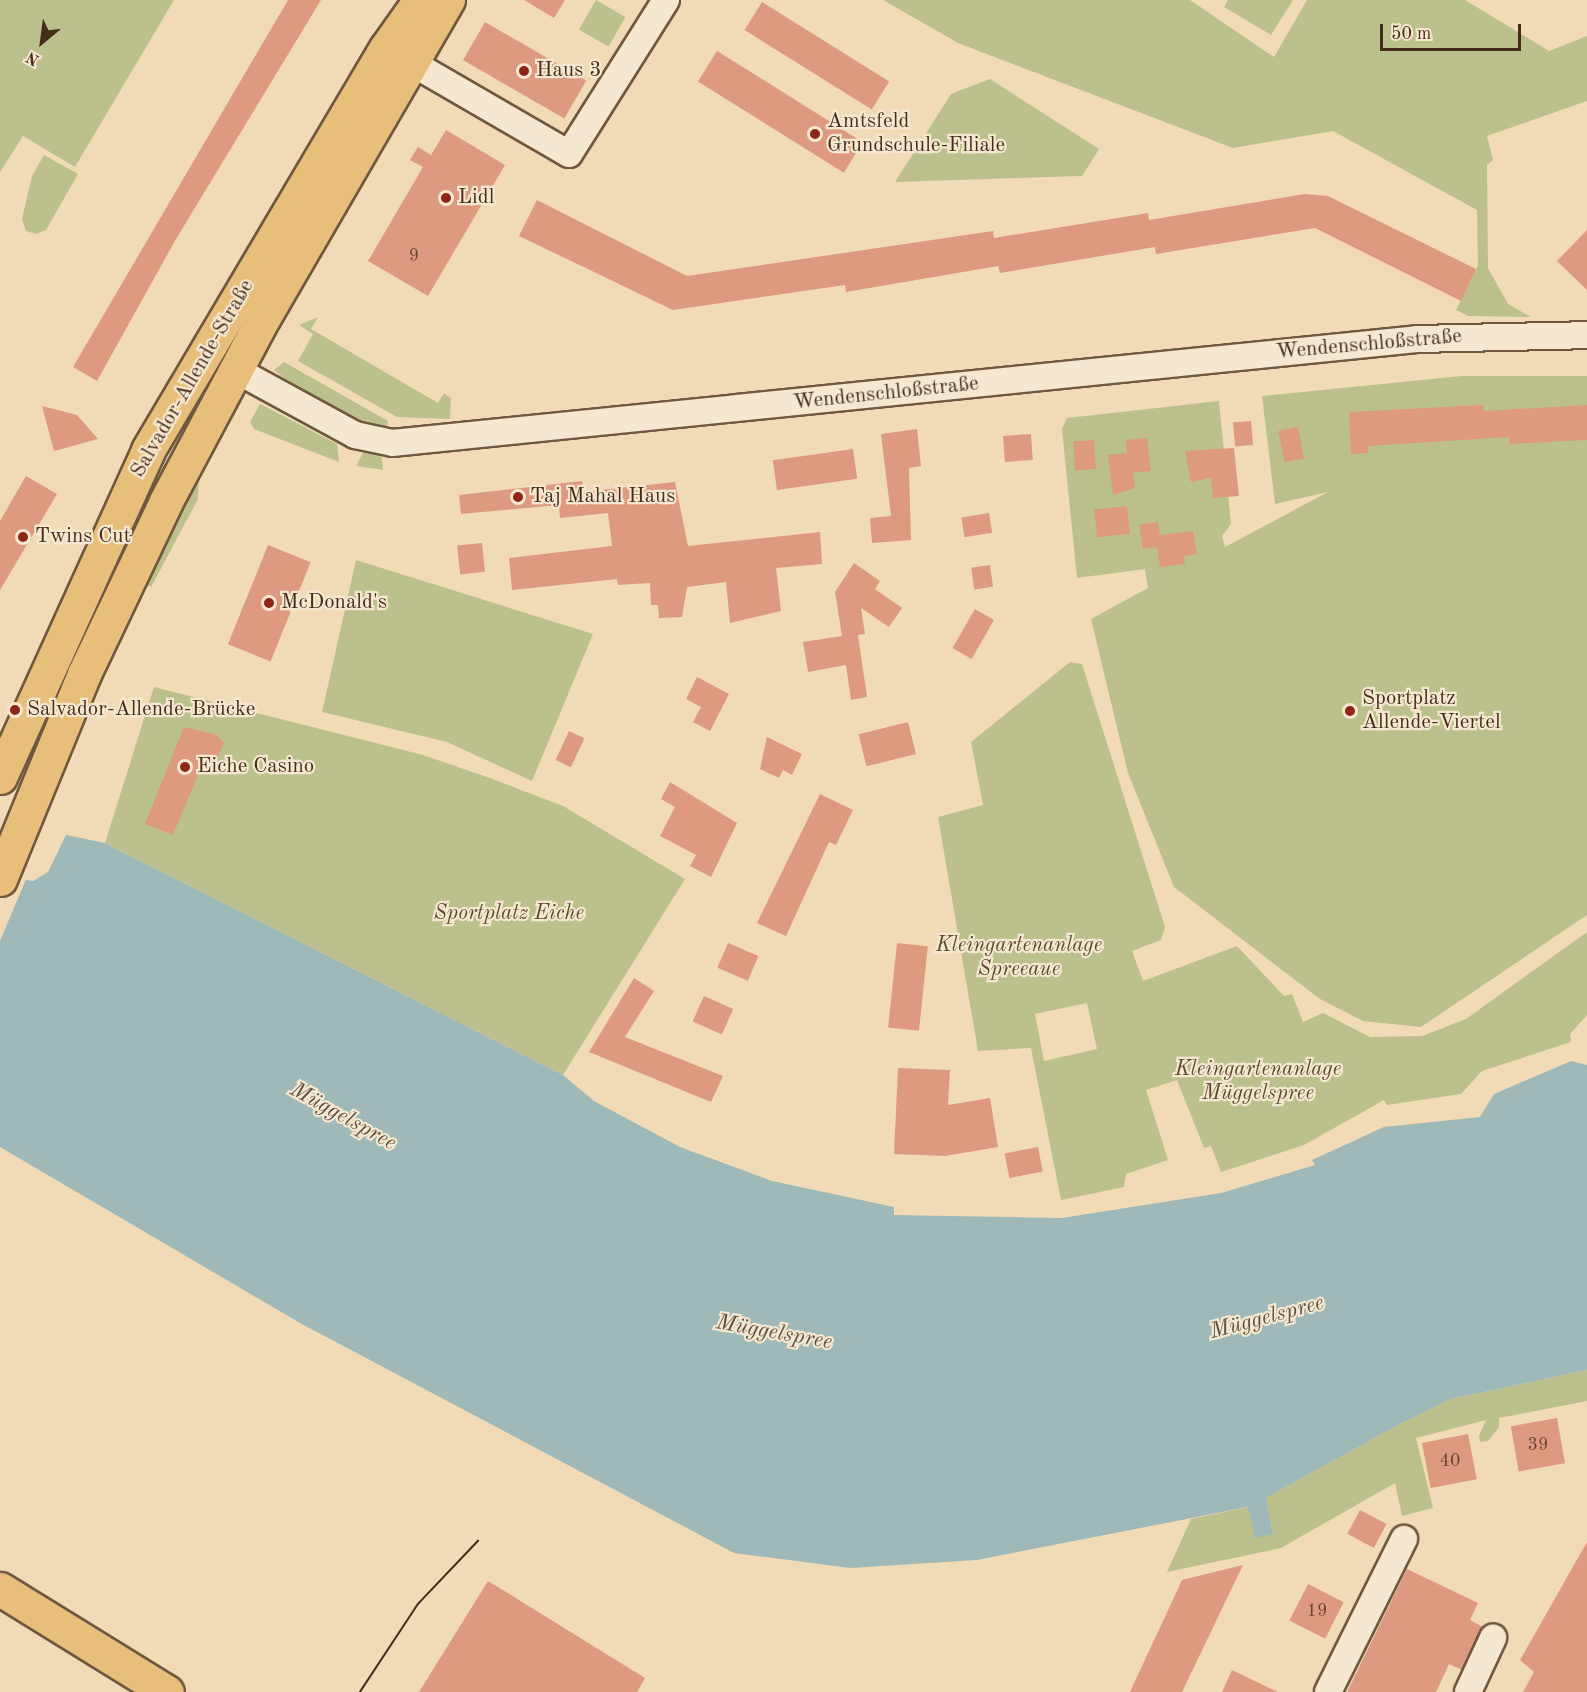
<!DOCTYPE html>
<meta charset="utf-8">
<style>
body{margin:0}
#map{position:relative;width:1587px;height:1692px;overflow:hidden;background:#f1dbb6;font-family:"Old Standard TT",serif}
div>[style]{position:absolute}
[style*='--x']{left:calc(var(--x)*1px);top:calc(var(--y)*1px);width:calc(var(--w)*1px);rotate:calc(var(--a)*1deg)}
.green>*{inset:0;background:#bbc08d;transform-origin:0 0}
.water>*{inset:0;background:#9eb9b7}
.pier>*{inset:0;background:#f1dbb6}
.building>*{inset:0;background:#de9981;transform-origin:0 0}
.roads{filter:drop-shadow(2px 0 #705840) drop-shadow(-2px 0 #705840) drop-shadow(0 2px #705840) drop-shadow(0 -2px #705840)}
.minor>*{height:26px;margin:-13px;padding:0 13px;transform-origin:13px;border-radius:13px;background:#f6e8d0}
.major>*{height:33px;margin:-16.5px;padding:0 16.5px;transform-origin:16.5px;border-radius:16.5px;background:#e8be7b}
.tram>*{height:1.5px;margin:-0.75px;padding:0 0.75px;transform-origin:0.75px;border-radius:0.75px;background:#452c19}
.dots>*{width:16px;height:16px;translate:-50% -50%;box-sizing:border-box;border:3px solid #f6e8d0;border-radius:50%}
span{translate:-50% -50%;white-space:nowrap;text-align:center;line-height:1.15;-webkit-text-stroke:4.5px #f6e8d0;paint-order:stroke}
.number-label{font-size:18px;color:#6b4733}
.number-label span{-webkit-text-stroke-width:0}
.poi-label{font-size:21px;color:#452c19}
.left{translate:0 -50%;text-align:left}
.street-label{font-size:21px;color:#452c19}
.park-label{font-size:21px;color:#5d4a30;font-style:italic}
.water-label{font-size:22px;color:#5b4f40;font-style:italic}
.north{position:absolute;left:12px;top:12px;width:60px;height:60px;-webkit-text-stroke:4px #f6e8d0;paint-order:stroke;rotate:209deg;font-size:16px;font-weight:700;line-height:24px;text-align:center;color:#452c19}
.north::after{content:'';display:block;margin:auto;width:21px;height:27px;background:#452c19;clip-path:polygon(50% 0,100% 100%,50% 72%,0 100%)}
.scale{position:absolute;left:1380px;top:24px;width:141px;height:27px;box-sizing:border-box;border:3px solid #452c19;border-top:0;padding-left:8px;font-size:18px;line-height:21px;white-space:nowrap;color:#452c19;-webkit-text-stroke:4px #f6e8d0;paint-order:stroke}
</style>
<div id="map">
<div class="green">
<div style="clip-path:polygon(0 0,174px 0,75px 167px,23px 136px,0 172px)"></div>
<div style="left:596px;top:0;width:34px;height:34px;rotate:30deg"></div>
<div style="clip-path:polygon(883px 0,1190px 0,1274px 57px,1307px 0,1465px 0,1549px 51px,1587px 36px,1587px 101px,1487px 136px,1493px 160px,1487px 165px,1488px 268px,1508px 304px,1531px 317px,1468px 316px,1456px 310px,1478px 265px,1477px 210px,1333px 131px,1233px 148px,958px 43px)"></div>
<div style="clip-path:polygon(1228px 0,1293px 0,1271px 35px,1224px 7px)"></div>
<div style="clip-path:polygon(990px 79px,1099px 149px,1082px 176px,895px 182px,951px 94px)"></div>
<div style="clip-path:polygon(44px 155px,78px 174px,46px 230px,36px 234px,26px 231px,22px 219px,32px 176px)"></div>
<div style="clip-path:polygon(318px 317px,311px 329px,438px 403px,444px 393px,451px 398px,450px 419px,397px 417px,298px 361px,313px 334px,299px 325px)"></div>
<div style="clip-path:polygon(284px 362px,388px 421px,386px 429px,349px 416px,284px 378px,274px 370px)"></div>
<div style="clip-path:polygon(1462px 376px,1587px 376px,1587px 915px,1421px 1027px,1363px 1021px,1320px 999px,1174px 887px,1128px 773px,1091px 619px,1148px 588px,1145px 569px,1077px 578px,1062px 429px,1067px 418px,1219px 401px,1231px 524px,1222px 536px,1225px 547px,1328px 492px,1275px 504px,1262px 396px)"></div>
<div style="clip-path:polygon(260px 404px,337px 444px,339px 462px,254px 429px,250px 422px)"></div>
<div style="clip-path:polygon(364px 451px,381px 452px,383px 470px,356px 466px)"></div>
<div style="clip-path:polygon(199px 470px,198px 499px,151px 587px,143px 583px)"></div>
<div style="clip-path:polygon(356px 560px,593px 634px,532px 781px,447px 742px,322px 712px)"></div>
<div style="clip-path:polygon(evenodd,1070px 662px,1082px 664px,1165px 927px,1161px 940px,1132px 951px,1143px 981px,1237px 946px,1284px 996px,1292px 994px,1303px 1022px,1323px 1013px,1370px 1037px,1422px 1036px,1466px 1019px,1587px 932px,1587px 1015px,1570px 1034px,1571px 1042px,1482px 1071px,1461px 1094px,1387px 1105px,1384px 1100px,1304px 1145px,1221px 1172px,1211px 1146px,1204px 1148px,1177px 1080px,1146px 1090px,1168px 1160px,1126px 1174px,1124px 1187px,1061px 1200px,1031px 1048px,978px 1051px,938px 817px,983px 805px,971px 742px,1070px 662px,1087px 1003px,1097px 1049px,1044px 1061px,1035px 1014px,1087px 1003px)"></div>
<div style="clip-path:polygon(154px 687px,423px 755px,487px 777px,563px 806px,685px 879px,563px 1075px,105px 843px)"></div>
<div style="clip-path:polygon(1587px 1370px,1587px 1401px,1499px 1418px,1499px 1427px,1488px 1441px,1480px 1442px,1479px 1436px,1486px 1420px,1416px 1438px,1433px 1508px,1402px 1516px,1395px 1483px,1281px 1548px,1167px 1572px,1191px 1519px,1249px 1507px,1273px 1534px,1266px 1498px,1398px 1425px,1451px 1399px)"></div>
</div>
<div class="water">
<div style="clip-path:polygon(66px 835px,105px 843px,563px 1075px,594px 1101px,680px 1147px,772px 1181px,894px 1207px,894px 1215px,1062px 1218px,1221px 1193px,1315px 1165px,1312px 1160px,1384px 1127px,1480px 1117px,1494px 1094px,1571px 1061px,1587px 1065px,1587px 1370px,1451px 1399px,1398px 1425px,1266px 1498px,1273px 1534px,1255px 1538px,1248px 1507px,977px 1560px,850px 1568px,734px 1553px,300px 1323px,0 1147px,0 886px,16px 893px,22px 879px,33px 881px,48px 872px)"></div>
</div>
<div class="pier">
<div style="clip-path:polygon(20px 877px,27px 877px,0 941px,0 883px,14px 889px)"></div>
</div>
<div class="building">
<div style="clip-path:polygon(288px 0,321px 0,176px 239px,97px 381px,73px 367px)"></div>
<div style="clip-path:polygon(524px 0,565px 0,554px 18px)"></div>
<div style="left:762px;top:2px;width:150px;height:33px;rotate:32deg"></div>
<div style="left:485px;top:22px;width:117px;height:44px;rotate:30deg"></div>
<div style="left:717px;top:51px;width:172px;height:36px;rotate:32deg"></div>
<div style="clip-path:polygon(446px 130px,505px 165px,428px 296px,368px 261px,423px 167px,410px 160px,418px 147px,431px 155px)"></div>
<div style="clip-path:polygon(1305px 194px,1328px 196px,1476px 269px,1461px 301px,1315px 228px,1156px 254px,1155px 247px,1000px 273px,998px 266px,846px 292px,845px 285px,673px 310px,519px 236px,537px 200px,687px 276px,993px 231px,994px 238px,1148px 213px,1149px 220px)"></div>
<div style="clip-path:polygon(1587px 230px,1587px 290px,1557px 261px)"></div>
<div style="clip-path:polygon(1483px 405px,1484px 411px,1587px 405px,1587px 440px,1509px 444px,1509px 437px,1368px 446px,1368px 453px,1351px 454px,1349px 412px)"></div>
<div style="clip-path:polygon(42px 406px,77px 415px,98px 439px,54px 451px)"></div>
<div style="left:1251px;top:421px;width:24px;height:18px;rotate:85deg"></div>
<div style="left:1298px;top:427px;width:32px;height:20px;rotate:79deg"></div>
<div style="clip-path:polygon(917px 429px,921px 466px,909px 468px,911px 540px,872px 543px,870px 518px,891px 516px,881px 434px)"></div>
<div style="left:1031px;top:434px;width:26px;height:28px;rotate:86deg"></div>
<div style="clip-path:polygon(1147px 438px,1151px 471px,1133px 473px,1135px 488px,1113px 495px,1108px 455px,1127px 453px,1126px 440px)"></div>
<div style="left:1094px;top:440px;width:29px;height:21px;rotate:86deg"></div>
<div style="clip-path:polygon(1234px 448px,1239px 496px,1213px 498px,1211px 478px,1191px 482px,1185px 451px)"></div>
<div style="left:853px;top:449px;width:30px;height:81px;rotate:82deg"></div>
<div style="clip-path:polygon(26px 476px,57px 494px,0 590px,0 521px)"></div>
<div style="clip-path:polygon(582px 481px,584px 492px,675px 482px,688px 546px,820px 532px,822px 564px,776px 568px,781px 611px,730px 623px,726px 582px,687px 587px,682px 617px,659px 618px,658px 605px,651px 605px,650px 583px,618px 585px,617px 579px,512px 590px,509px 558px,612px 546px,608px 513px,560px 518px,559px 505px,461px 514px,459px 495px)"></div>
<div style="left:1127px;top:506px;width:28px;height:33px;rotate:84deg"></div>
<div style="left:989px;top:513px;width:20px;height:28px;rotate:81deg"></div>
<div style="clip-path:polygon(1158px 522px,1160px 535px,1193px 531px,1197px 554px,1184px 556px,1185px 564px,1160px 567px,1157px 547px,1143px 549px,1139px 525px)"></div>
<div style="left:482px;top:543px;width:29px;height:25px;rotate:84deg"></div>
<div style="left:268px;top:545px;width:46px;height:107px;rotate:22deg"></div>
<div style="clip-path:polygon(854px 563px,880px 581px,875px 589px,902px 608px,889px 627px,861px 608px,865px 634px,858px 635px,867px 697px,851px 700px,846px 665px,808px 672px,803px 642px,842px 636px,835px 592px)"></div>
<div style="left:990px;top:565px;width:22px;height:19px;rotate:82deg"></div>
<div style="left:975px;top:609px;width:22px;height:45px;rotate:30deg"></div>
<div style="clip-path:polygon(697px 677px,729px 694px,710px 731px,693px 722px,701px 707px,686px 699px)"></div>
<div style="left:908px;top:722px;width:33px;height:51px;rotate:76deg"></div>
<div style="clip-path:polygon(184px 727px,217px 735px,224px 743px,212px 770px,202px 765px,173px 835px,145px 824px)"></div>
<div style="left:569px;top:731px;width:17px;height:32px;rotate:25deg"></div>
<div style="clip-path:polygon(767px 737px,802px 754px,792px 775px,783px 770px,779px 778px,760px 769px)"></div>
<div style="clip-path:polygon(670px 782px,737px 823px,711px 877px,690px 866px,696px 855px,660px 836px,675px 807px,661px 799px)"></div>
<div style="clip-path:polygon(820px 794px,853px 810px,836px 845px,829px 842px,786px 936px,757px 923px)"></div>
<div style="left:728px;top:943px;width:33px;height:27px;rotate:23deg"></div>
<div style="left:897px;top:943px;width:31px;height:85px;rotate:6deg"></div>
<div style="clip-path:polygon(634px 978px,654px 991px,625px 1037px,723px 1076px,711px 1102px,589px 1052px)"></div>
<div style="left:704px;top:996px;width:32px;height:28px;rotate:24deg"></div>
<div style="clip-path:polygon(898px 1068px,950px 1070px,948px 1105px,990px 1098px,998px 1147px,945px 1156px,894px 1154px)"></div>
<div style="left:1038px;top:1147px;width:25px;height:34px;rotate:79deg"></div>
<div style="left:1557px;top:1418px;width:46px;height:47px;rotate:80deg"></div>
<div style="left:1468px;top:1434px;width:46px;height:47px;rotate:79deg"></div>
<div style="left:1360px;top:1510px;width:30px;height:27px;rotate:28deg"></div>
<div style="clip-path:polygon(1587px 1542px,1587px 1692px,1523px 1692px,1534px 1672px,1520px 1660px)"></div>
<div style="clip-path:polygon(1243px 1565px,1182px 1692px,1130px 1692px,1182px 1580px)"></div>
<div style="clip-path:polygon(1407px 1569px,1478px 1603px,1470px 1620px,1483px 1627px,1462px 1670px,1449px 1664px,1436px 1692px,1347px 1692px)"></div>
<div style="clip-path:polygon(488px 1581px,645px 1678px,637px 1692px,419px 1692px)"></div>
<div style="left:1308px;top:1584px;width:40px;height:41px;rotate:27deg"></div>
<div style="clip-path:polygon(1232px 1670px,1278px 1692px,1222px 1692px)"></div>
</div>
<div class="roads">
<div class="minor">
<div style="--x:412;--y:63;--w:181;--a:30.1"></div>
<div style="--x:569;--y:154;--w:182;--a:-57.8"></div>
<div style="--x:236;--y:370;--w:136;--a:28.6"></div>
<div style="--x:355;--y:435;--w:38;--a:12"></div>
<div style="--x:392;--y:443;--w:1030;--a:-5.79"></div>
<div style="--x:1417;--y:339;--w:170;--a:-1.3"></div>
<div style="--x:1328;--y:1692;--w:171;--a:-63.6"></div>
<div style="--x:1468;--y:1692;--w:60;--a:-65.2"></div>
</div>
<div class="major">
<div style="--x:0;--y:777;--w:359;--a:-65.6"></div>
<div style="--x:148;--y:450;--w:467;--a:-59.4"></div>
<div style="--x:386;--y:48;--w:59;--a:-54.7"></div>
<div style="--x:0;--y:879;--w:222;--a:-67.7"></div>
<div style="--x:84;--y:674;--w:191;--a:-64.6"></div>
<div style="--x:166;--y:501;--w:208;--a:-62"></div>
<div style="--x:264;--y:317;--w:367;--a:-59.9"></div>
<div style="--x:0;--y:1589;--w:196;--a:31.7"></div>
</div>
</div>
<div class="tram">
<div style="--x:360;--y:1692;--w:105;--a:-56.6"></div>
<div style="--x:418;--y:1604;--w:87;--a:-46.4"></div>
</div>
<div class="dots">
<div style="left:524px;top:71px;background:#8f2418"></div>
<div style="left:815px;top:134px;background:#8f2418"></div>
<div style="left:446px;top:198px;background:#8f2418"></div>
<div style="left:518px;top:497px;background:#8f2418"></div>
<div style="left:23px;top:537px;background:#8f2418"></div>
<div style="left:269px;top:603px;background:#8f2418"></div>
<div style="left:15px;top:710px;background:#8f2418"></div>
<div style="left:1350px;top:711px;background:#8f2418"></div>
<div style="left:185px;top:767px;background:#8f2418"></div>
</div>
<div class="number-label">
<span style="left:414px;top:256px">9</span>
<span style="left:1538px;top:1445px">39</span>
<span style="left:1450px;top:1461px">40</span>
<span style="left:1317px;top:1611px">19</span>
</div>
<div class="poi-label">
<span class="left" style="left:536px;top:71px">Haus 3</span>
<span class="left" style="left:827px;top:134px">Amtsfeld<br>Grundschule-Filiale</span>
<span class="left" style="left:458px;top:198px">Lidl</span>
<span class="left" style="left:530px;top:497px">Taj Mahal Haus</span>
<span class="left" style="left:35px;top:537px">Twins Cut</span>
<span class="left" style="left:281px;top:603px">McDonald's</span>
<span class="left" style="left:1362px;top:711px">Sportplatz<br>Allende-Viertel</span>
<span class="left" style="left:27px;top:710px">Salvador-Allende-Brücke</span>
<span class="left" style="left:197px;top:767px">Eiche Casino</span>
</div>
<div class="street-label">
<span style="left:1369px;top:345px;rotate:-5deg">Wendenschloßstraße</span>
<span style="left:193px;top:379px;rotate:-60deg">Salvador-Allende-Straße</span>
<span style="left:886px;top:394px;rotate:-6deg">Wendenschloßstraße</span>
</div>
<div class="park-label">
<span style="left:509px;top:914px">Sportplatz Eiche</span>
<span style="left:1019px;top:958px">Kleingartenanlage<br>Spreeaue</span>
<span style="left:1258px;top:1082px">Kleingartenanlage<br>Müggelspree</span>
</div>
<div class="water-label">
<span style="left:343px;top:1117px;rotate:29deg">Müggelspree</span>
<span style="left:1267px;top:1318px;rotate:-15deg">Müggelspree</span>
<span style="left:774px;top:1333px;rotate:10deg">Müggelspree</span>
</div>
<div class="north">N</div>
<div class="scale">50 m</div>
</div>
